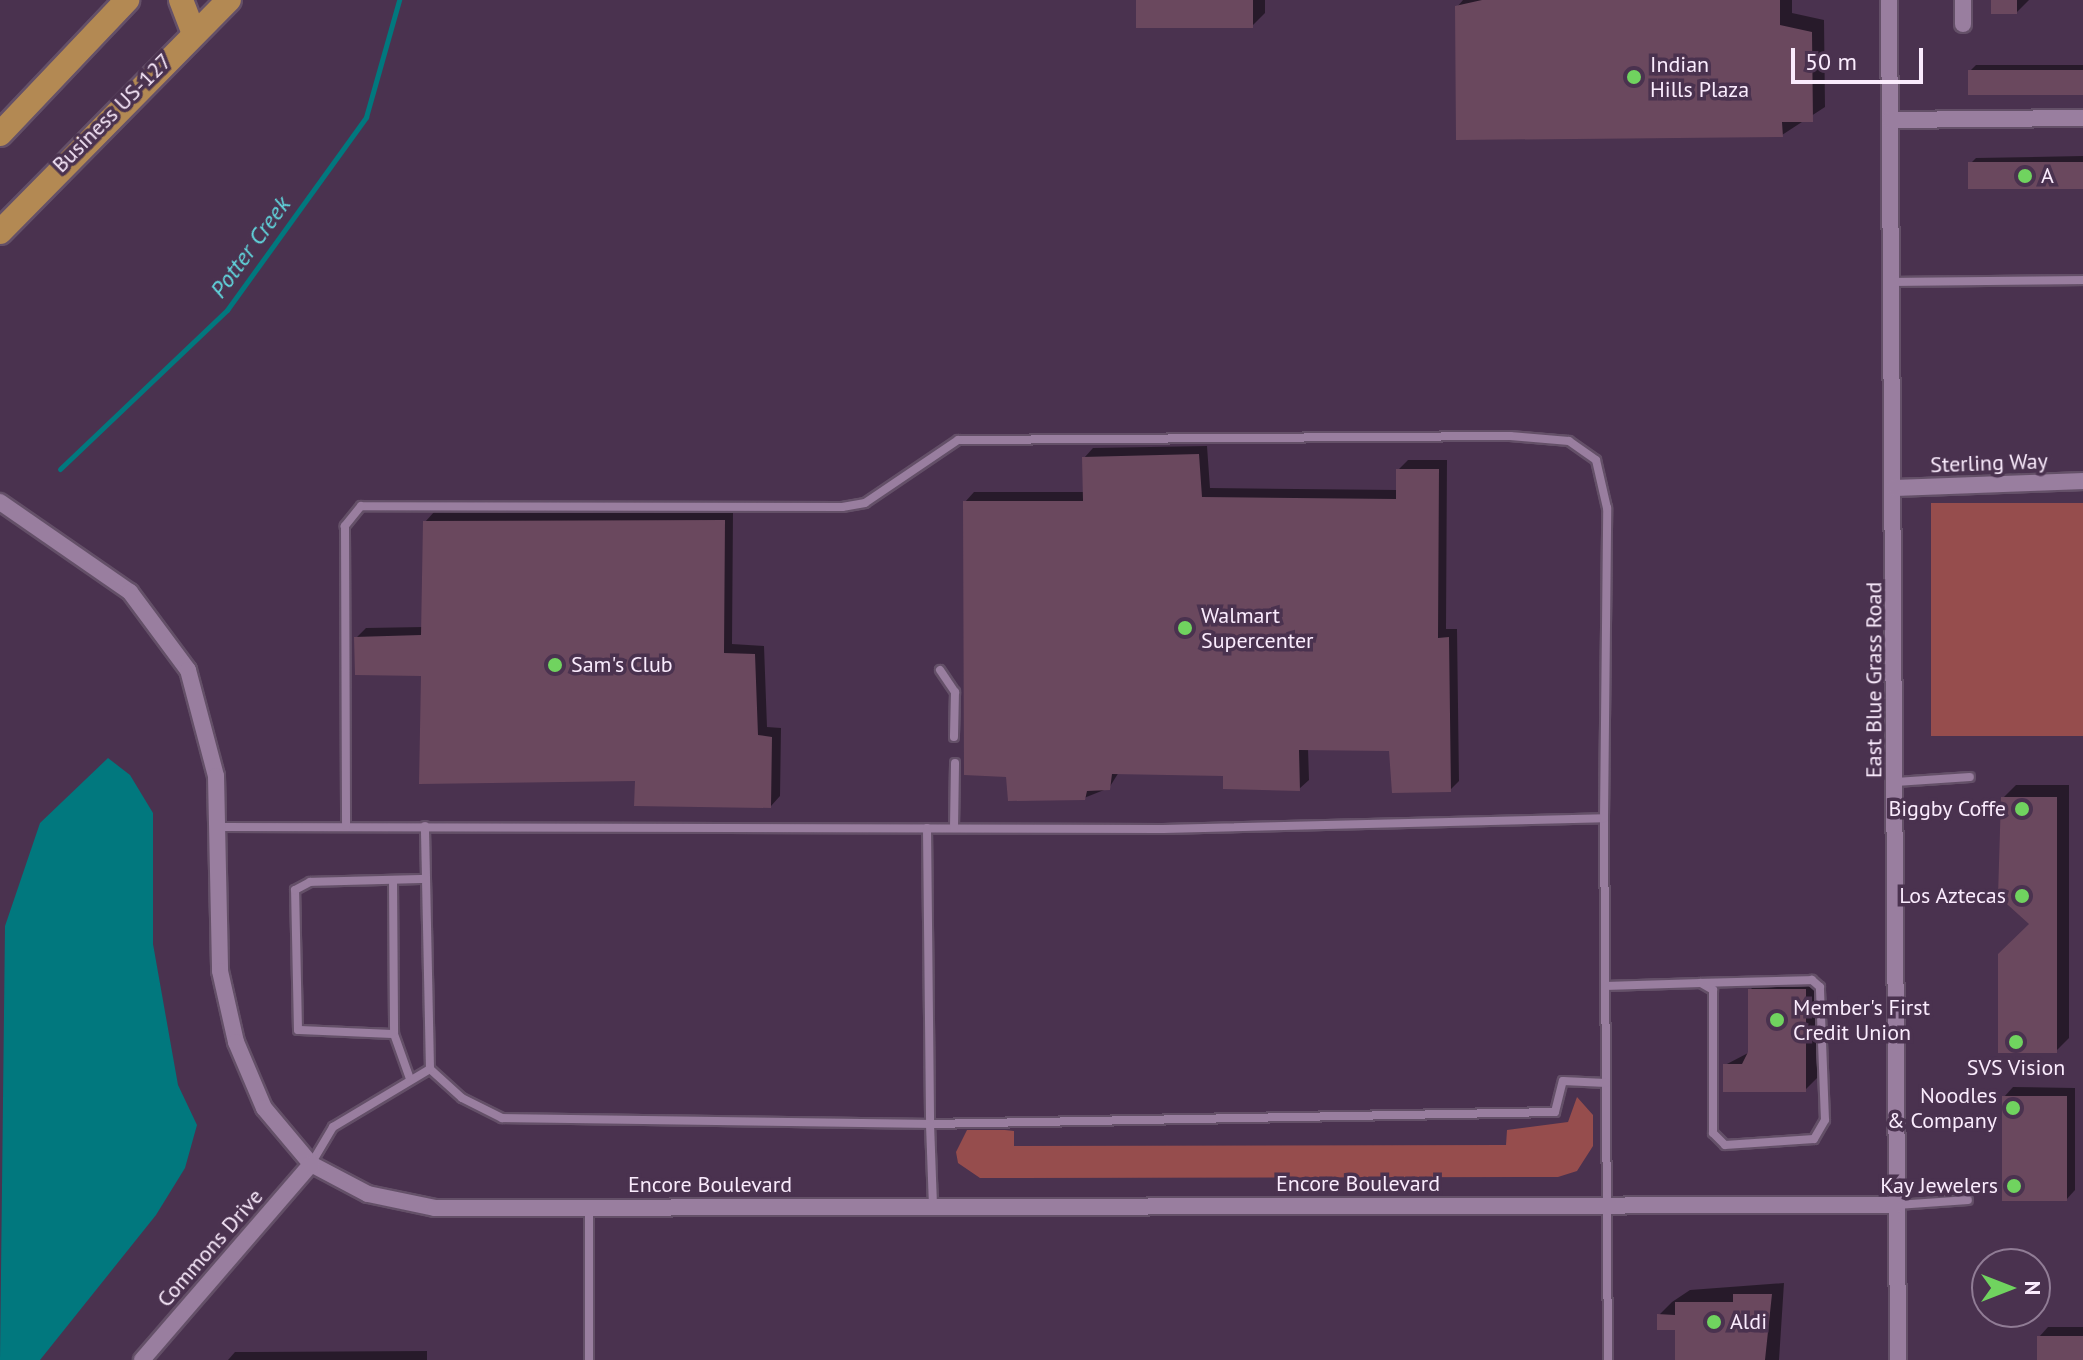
<!DOCTYPE html>
<style>
body{margin:0}
#map{position:relative;width:2083px;height:1360px;overflow:hidden;background:#4a324f;font-family:"PT Sans",sans-serif}
div>[style]{position:absolute}
[style*='--x']{left:calc(var(--x)*1px);top:calc(var(--y)*1px);width:calc(var(--w)*1px);rotate:calc(var(--a)*1deg)}
.green>*{inset:0;background:#964d4d;transform-origin:0 0}
.water>*{inset:0;background:#01787e}
.shadow>*{inset:0;background:#0007}
.stream>*{height:5px;margin:-2.5px;padding:0 2.5px;transform-origin:2.5px;border-radius:2.5px;background:#01787e}
.building>*{inset:0;background:#6a485e;transform-origin:0 0}
.roads{filter:drop-shadow(2px 0 #645068) drop-shadow(-2px 0 #645068) drop-shadow(0 2px #645068) drop-shadow(0 -2px #645068)}
.service>*{height:8px;margin:-4px;padding:0 4px;transform-origin:4px;border-radius:4px;background:#997e9f}
.minor>*{height:16px;margin:-8px;padding:0 8px;transform-origin:8px;border-radius:8px;background:#997e9f}
.primary>*{height:24px;margin:-12px;padding:0 12px;transform-origin:12px;border-radius:12px;background:#b38953}
.dots>*{width:22px;height:22px;translate:-50% -50%;box-sizing:border-box;border:4px solid #4a324f;border-radius:50%}
span{translate:-50% -50%;white-space:nowrap;text-align:center;line-height:1.15;-webkit-text-stroke:7px #4a324f;paint-order:stroke}
.poi-label{font-size:22px;color:#faebfd}
.left{translate:0 -50%;text-align:left}
.right{translate:-100% -50%;text-align:right}
.street-label{font-size:22px;color:#faebfd}
.water-label{font-size:24px;color:#61d8df;font-style:italic}
.north{position:absolute;left:1971px;top:1248px;width:80px;height:80px;box-sizing:border-box;background:#4a324f;border:2px solid #907c95;border-radius:50%;rotate:90deg;font-size:22px;font-weight:700;line-height:32px;text-align:center;color:#faebfd}
.north::after{content:'';display:block;margin:auto;width:28px;height:36px;background:#70d35f;clip-path:polygon(50% 0,100% 100%,50% 72%,0 100%)}
.scale{position:absolute;left:1791px;top:48px;width:132px;height:36px;box-sizing:border-box;border:4px solid #faebfd;border-top:0;padding-left:10px;font-size:24px;line-height:28px;white-space:nowrap;color:#faebfd;-webkit-text-stroke:6px #4a324f;paint-order:stroke}
</style>
<div id="map">
<div class="green">
<div style="left:2083px;top:503px;width:233px;height:152px;rotate:90deg"></div>
<div style="clip-path:polygon(1577px 1097px,1593px 1115px,1593px 1146px,1577px 1171px,1558px 1177px,980px 1178px,958px 1163px,956px 1152px,967px 1130px,1005px 1130px,1014px 1131px,1014px 1146px,1506px 1145px,1507px 1130px,1568px 1122px)"></div>
</div>
<div class="water">
<div style="clip-path:polygon(108px 758px,130px 775px,153px 813px,153px 944px,178px 1085px,197px 1125px,185px 1168px,156px 1215px,40px 1360px,0 1360px,5px 926px,40px 823px)"></div>
</div>
<div class="shadow">
<div style="clip-path:polygon(1138px 0,1265px 0,1265px 13px,1252px 26px)"></div>
<div style="clip-path:polygon(1463px 0,1792px 0,1792px 13px,1824px 20px,1825px 107px,1782px 135px,1457px 7px)"></div>
<div style="clip-path:polygon(1993px 0,2029px 0,2017px 12px)"></div>
<div style="clip-path:polygon(1976px 65px,2083px 65px,2083px 93px,1970px 71px)"></div>
<div style="clip-path:polygon(2083px 156px,2083px 186px,1970px 164px,1976px 158px)"></div>
<div style="clip-path:polygon(1207px 446px,1210px 488px,1398px 490px,1398px 470px,1408px 460px,1447px 460px,1446px 629px,1457px 629px,1459px 781px,1450px 790px,1391px 749px,1308px 748px,1309px 780px,1299px 789px,1225px 774px,1119px 772px,1109px 788px,1084px 798px,965px 502px,974px 492px,1085px 492px,1084px 458px,1093px 448px)"></div>
<div style="clip-path:polygon(733px 511px,732px 644px,764px 646px,767px 727px,781px 728px,780px 796px,771px 806px,637px 779px,356px 638px,366px 628px,423px 627px,425px 522px,434px 512px)"></div>
<div style="clip-path:polygon(2016px 785px,2069px 785px,2069px 1038px,2056px 1051px,2003px 798px)"></div>
<div style="clip-path:polygon(1763px 977px,1818px 977px,1818px 1077px,1805px 1090px,1725px 1065px,1750px 1052px,1750px 990px)"></div>
<div style="clip-path:polygon(2013px 1087px,2075px 1088px,2075px 1190px,2066px 1200px,2004px 1097px)"></div>
<div style="clip-path:polygon(1784px 1283px,1779px 1360px,1677px 1360px,1677px 1328px,1659px 1315px,1672px 1302px,1690px 1290px)"></div>
<div style="clip-path:polygon(2048px 1327px,2083px 1327px,2083px 1360px,2039px 1360px,2039px 1337px)"></div>
<div style="clip-path:polygon(427px 1351px,427px 1360px,228px 1360px,235px 1352px)"></div>
</div>
<div class="stream">
<div style="--x:60;--y:469;--w:231;--a:-43.6"></div>
<div style="--x:227;--y:310;--w:238;--a:-54.2"></div>
<div style="--x:366;--y:117;--w:122;--a:-74.2"></div>
</div>
<div class="building">
<div style="left:1136px;top:0;width:117px;height:28px"></div>
<div style="clip-path:polygon(1482px 0,1780px 0,1780px 25px,1812px 32px,1813px 122px,1782px 122px,1783px 137px,1456px 140px,1455px 6px)"></div>
<div style="left:1991px;top:0;width:26px;height:14px"></div>
<div style="left:2083px;top:70px;width:25px;height:115px;rotate:90deg"></div>
<div style="left:2083px;top:162px;width:27px;height:115px;rotate:90deg"></div>
<div style="clip-path:polygon(1199px 454px,1202px 497px,1396px 499px,1396px 469px,1439px 469px,1438px 638px,1449px 637px,1451px 792px,1392px 793px,1389px 751px,1299px 750px,1300px 791px,1223px 789px,1223px 776px,1112px 774px,1110px 790px,1087px 791px,1085px 800px,1008px 801px,1006px 777px,964px 775px,963px 501px,1083px 501px,1082px 457px)"></div>
<div style="clip-path:polygon(725px 520px,724px 653px,755px 654px,758px 735px,772px 737px,771px 808px,634px 806px,635px 781px,419px 784px,421px 676px,355px 675px,354px 637px,421px 635px,423px 521px)"></div>
<div style="clip-path:polygon(2001px 797px,2057px 797px,2057px 1053px,1998px 1053px,1998px 954px,2029px 924px,1998px 896px)"></div>
<div style="clip-path:polygon(1748px 989px,1806px 989px,1806px 1092px,1723px 1092px,1723px 1064px,1742px 1064px,1748px 1052px)"></div>
<div style="left:2002px;top:1096px;width:65px;height:105px"></div>
<div style="clip-path:polygon(1733px 1294px,1772px 1294px,1765px 1360px,1675px 1360px,1675px 1330px,1657px 1330px,1657px 1314px,1675px 1315px,1675px 1302px,1733px 1302px)"></div>
<div style="left:2037px;top:1336px;width:46px;height:24px"></div>
</div>
<div class="roads">
<div class="service">
<div style="--x:1892;--y:282;--w:191;--a:-0.6"></div>
<div style="--x:940;--y:670;--w:27;--a:56"></div>
<div style="--x:955;--y:692;--w:45;--a:91.3"></div>
<div style="--x:1896;--y:782;--w:74;--a:-3.9"></div>
<div style="--x:1604;--y:818;--w:542;--a:89.58"></div>
<div style="--x:218;--y:827;--w:945;--a:0.12"></div>
<div style="--x:1163;--y:829;--w:441;--a:-1.4"></div>
<div style="--x:1604;--y:818;--w:310;--a:-89.4"></div>
<div style="--x:1607;--y:508;--w:49;--a:-102.9"></div>
<div style="--x:1596;--y:460;--w:33;--a:-145"></div>
<div style="--x:1569;--y:441;--w:59;--a:-175.2"></div>
<div style="--x:1510;--y:436;--w:552;--a:179.58"></div>
<div style="--x:958;--y:440;--w:112;--a:145.9"></div>
<div style="--x:865;--y:503;--w:23;--a:170"></div>
<div style="--x:842;--y:507;--w:481;--a:-179.9"></div>
<div style="--x:361;--y:506;--w:26;--a:129"></div>
<div style="--x:345;--y:526;--w:300;--a:89.8"></div>
<div style="--x:927;--y:828;--w:296;--a:89.4"></div>
<div style="--x:930;--y:1124;--w:625;--a:-1.1"></div>
<div style="--x:1555;--y:1112;--w:32;--a:-76"></div>
<div style="--x:1563;--y:1081;--w:43;--a:2.7"></div>
<div style="--x:954;--y:828;--w:65;--a:-89.1"></div>
<div style="--x:393;--y:880;--w:154;--a:89.6"></div>
<div style="--x:394;--y:1034;--w:48;--a:70.4"></div>
<div style="--x:1605;--y:986;--w:96;--a:-1.8"></div>
<div style="--x:1701;--y:983;--w:14;--a:30"></div>
<div style="--x:1713;--y:990;--w:143;--a:90"></div>
<div style="--x:1713;--y:1133;--w:17;--a:45"></div>
<div style="--x:1725;--y:1145;--w:89;--a:-3.9"></div>
<div style="--x:1814;--y:1139;--w:22;--a:-60"></div>
<div style="--x:1825;--y:1120;--w:133;--a:-92.2"></div>
<div style="--x:1820;--y:987;--w:11;--a:-139"></div>
<div style="--x:1812;--y:980;--w:111;--a:178.5"></div>
<div style="--x:394;--y:1034;--w:96;--a:-177.6"></div>
<div style="--x:298;--y:1030;--w:140;--a:-91.2"></div>
<div style="--x:295;--y:890;--w:17;--a:-28"></div>
<div style="--x:310;--y:882;--w:116;--a:-1.5"></div>
<div style="--x:430;--y:1069;--w:43;--a:42.2"></div>
<div style="--x:462;--y:1098;--w:45;--a:26.6"></div>
<div style="--x:502;--y:1118;--w:428;--a:0.8"></div>
<div style="--x:930;--y:1124;--w:83;--a:87.9"></div>
<div style="--x:311;--y:1164;--w:43;--a:-59.3"></div>
<div style="--x:333;--y:1127;--w:113;--a:-30.9"></div>
<div style="--x:430;--y:1069;--w:243;--a:-91.2"></div>
<div style="--x:1897;--y:1205;--w:71;--a:-4"></div>
<div style="--x:589;--y:1208;--w:152;--a:90"></div>
</div>
<div class="minor">
<div style="--x:1889;--y:0;--w:1360;--a:89.62"></div>
<div style="--x:1963;--y:0;--w:24;--a:90"></div>
<div style="--x:1890;--y:120;--w:193;--a:-0.6"></div>
<div style="--x:1896;--y:488;--w:187;--a:-2.1"></div>
<div style="--x:0;--y:502;--w:158;--a:34.7"></div>
<div style="--x:130;--y:592;--w:97;--a:53.4"></div>
<div style="--x:188;--y:670;--w:110;--a:75.2"></div>
<div style="--x:216;--y:776;--w:195;--a:88.8"></div>
<div style="--x:220;--y:971;--w:73;--a:77.3"></div>
<div style="--x:236;--y:1042;--w:72;--a:67"></div>
<div style="--x:264;--y:1108;--w:73;--a:50"></div>
<div style="--x:311;--y:1164;--w:64;--a:27.8"></div>
<div style="--x:368;--y:1194;--w:68;--a:11.8"></div>
<div style="--x:435;--y:1208;--w:1462;--a:-0.12"></div>
<div style="--x:142;--y:1360;--w:259;--a:-49.2"></div>
</div>
<div class="primary">
<div style="--x:181;--y:0;--w:33;--a:69"></div>
<div style="--x:0;--y:134;--w:185;--a:-46.5"></div>
<div style="--x:0;--y:232;--w:326;--a:-45.4"></div>
</div>
</div>
<div class="dots">
<div style="left:1634px;top:77px;background:#70d35f"></div>
<div style="left:2025px;top:176px;background:#70d35f"></div>
<div style="left:1185px;top:628px;background:#70d35f"></div>
<div style="left:555px;top:665px;background:#70d35f"></div>
<div style="left:2022px;top:809px;background:#70d35f"></div>
<div style="left:2022px;top:896px;background:#70d35f"></div>
<div style="left:1777px;top:1020px;background:#70d35f"></div>
<div style="left:2016px;top:1042px;background:#70d35f"></div>
<div style="left:2013px;top:1108px;background:#70d35f"></div>
<div style="left:2014px;top:1186px;background:#70d35f"></div>
<div style="left:1714px;top:1322px;background:#70d35f"></div>
</div>
<div class="poi-label">
<span class="left" style="left:1650px;top:77px">Indian<br>Hills Plaza</span>
<span class="left" style="left:2041px;top:176px">A</span>
<span class="left" style="left:1201px;top:628px">Walmart<br>Supercenter</span>
<span class="left" style="left:571px;top:665px">Sam's Club</span>
<span class="right" style="left:2006px;top:809px">Biggby Coffe</span>
<span class="right" style="left:2006px;top:896px">Los Aztecas</span>
<span class="left" style="left:1793px;top:1020px">Member's First<br>Credit Union</span>
<span style="left:2016px;top:1068px">SVS Vision</span>
<span class="right" style="left:1997px;top:1108px">Noodles<br>&amp; Company</span>
<span class="right" style="left:1998px;top:1186px">Kay Jewelers</span>
<span class="left" style="left:1730px;top:1322px">Aldi</span>
</div>
<div class="street-label">
<span style="left:112px;top:113px;rotate:-45deg">Business US-127</span>
<span style="left:1989px;top:463px;rotate:-2deg">Sterling Way</span>
<span style="left:1874px;top:680px;rotate:-90deg">East Blue Grass Road</span>
<span style="left:1358px;top:1184px">Encore Boulevard</span>
<span style="left:710px;top:1185px">Encore Boulevard</span>
<span style="left:210px;top:1248px;rotate:-49deg">Commons Drive</span>
</div>
<div class="water-label">
<span style="left:250px;top:247px;rotate:-54deg">Potter Creek</span>
</div>
<div class="north">N</div>
<div class="scale">50 m</div>
</div>
